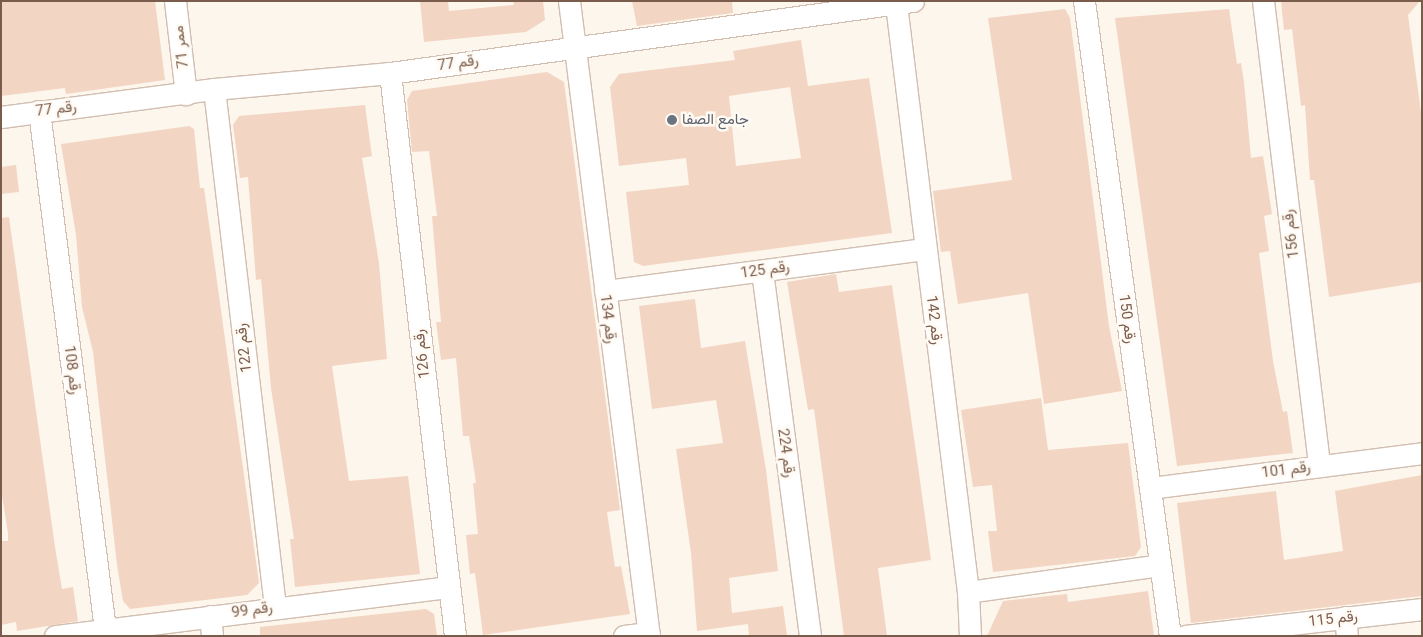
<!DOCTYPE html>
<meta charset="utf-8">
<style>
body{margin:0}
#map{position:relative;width:1423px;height:637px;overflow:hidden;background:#fdf6ec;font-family:Roboto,Vazirmatn,sans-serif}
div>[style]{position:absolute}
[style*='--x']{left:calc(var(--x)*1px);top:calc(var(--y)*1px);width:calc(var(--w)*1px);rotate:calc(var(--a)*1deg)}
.building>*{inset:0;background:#f3d5c3}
.roads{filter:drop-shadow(1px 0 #d1beb0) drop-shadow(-1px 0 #d1beb0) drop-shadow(0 1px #d1beb0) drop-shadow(0 -1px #d1beb0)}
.minor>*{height:21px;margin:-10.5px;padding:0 10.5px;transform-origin:10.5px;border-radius:10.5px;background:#fff}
.dots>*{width:14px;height:14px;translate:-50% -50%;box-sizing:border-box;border:2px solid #fffaf3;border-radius:50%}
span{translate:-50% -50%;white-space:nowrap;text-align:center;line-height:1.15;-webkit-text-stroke:5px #fffaf3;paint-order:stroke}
.street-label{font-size:15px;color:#7a5c4d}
.worship-label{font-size:15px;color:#5b616d}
.left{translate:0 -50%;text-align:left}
.frame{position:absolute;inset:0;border:2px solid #7a5c4d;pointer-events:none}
</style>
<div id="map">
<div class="building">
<div style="clip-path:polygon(1px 1px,155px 1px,165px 80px,66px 94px,65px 88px,1px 96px)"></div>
<div style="clip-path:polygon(420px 1px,448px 1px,449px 11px,514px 5px,513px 1px,543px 1px,545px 20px,526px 32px,424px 42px)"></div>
<div style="clip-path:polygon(632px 1px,732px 1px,733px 13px,637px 26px)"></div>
<div style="clip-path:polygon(1281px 1px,1420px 1px,1408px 15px,1422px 120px,1422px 282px,1329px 297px,1314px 180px,1310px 180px,1305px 105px,1301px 106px,1292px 29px,1284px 30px)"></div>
<div style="clip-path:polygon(1065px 9px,1070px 18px,1109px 326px,1122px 391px,1044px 404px,1028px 293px,958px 304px,950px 251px,941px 252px,933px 191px,1012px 180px,988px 18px)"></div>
<div style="clip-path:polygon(1229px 9px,1237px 64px,1241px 63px,1244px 82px,1251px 158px,1263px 156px,1272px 214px,1264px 216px,1269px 251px,1259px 253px,1273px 361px,1283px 412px,1287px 411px,1293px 453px,1177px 466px,1115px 18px)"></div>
<div style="clip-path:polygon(evenodd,801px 40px,808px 86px,869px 78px,892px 233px,643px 266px,634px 262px,626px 192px,689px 185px,686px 158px,619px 166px,610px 87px,619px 74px,735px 60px,733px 51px,801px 40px,790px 87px,801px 158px,736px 166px,729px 96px,790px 87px)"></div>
<div style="clip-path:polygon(547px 72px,564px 82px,620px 510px,607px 512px,615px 567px,621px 566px,630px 614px,483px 635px,475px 573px,470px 574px,466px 535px,478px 534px,473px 483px,476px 483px,469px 436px,463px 436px,456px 358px,441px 360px,436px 322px,441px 322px,432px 216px,437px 216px,429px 151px,412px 152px,407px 100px,412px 91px)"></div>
<div style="clip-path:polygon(365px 105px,372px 156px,362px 158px,379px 263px,387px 359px,332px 366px,349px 481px,408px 476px,420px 574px,295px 587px,290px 539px,294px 539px,271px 388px,261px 279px,256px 280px,248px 177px,240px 178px,233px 125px,239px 116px)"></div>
<div style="clip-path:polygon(189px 126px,194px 129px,200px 188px,204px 188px,259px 583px,247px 595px,130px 609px,123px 601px,117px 565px,93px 352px,82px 307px,76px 235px,61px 144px)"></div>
<div style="clip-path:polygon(16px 165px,19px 192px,1px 194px,1px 167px)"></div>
<div style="clip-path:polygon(9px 217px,55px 547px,62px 589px,73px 587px,78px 621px,17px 631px,16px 622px,1px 625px,1px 541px,8px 541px,8px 533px,1px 489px,1px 218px)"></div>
<div style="clip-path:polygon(836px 274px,839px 292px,892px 285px,918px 466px,931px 560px,878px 568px,887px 636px,844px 636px,814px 409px,808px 410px,787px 282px)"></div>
<div style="clip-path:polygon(695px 299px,701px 348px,745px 341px,766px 470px,778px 571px,729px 578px,732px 613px,783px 606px,787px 636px,749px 636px,748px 624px,697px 631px,691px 553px,676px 449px,723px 443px,716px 400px,652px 409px,639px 306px)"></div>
<div style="clip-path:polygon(1041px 398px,1048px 450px,1128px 443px,1141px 547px,1135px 556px,993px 572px,988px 531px,997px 531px,992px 485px,973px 487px,961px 410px)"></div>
<div style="clip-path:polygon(1422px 475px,1422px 596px,1191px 623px,1177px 503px,1276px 491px,1284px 560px,1343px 551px,1335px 491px)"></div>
<div style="clip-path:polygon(1148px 591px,1154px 636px,987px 636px,1003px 601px,1067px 594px,1068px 602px)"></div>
<div style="clip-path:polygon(426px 609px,434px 614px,437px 636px,260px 636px,260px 627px)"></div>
</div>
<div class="roads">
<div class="minor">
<div style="--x:175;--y:1;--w:94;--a:83.3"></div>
<div style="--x:569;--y:1;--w:640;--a:82.82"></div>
<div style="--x:1084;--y:1;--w:641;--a:82.29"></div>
<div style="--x:1263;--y:1;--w:468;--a:83.1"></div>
<div style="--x:896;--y:4;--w:592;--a:83.02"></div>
<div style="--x:968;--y:592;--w:44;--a:87.4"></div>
<div style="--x:390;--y:73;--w:567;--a:83.41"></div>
<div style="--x:214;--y:89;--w:522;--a:83.28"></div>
<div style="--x:39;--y:111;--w:522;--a:82.74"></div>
<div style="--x:1;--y:117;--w:215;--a:-7.5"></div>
<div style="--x:214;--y:89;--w:177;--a:-5.2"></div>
<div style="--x:390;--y:73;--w:528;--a:-7.84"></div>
<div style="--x:762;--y:271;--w:368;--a:82.5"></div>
<div style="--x:605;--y:291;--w:323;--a:-7.5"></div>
<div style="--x:1150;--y:488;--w:274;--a:-7.3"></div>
<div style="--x:968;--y:592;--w:194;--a:-8"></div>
<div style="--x:210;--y:616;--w:20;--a:84"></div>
<div style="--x:1345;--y:617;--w:19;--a:84"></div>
<div style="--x:55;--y:636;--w:397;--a:-7.1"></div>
<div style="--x:624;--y:636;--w:25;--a:-7"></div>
<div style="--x:1185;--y:636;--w:239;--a:-6.5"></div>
</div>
</div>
<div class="dots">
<div style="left:672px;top:120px;background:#6b7280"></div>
</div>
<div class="street-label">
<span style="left:181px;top:47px;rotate:-97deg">ممر 71</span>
<span style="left:458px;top:63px;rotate:-8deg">رقم 77</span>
<span style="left:56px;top:109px;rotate:-7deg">رقم 77</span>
<span style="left:1291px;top:234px;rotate:-97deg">رقم 156</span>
<span style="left:765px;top:270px;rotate:-8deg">رقم 125</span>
<span style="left:608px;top:319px;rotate:83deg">رقم 134</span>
<span style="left:1127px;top:319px;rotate:82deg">رقم 150</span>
<span style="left:934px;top:320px;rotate:83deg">رقم 142</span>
<span style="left:244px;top:348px;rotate:-97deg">رقم 122</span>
<span style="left:422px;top:354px;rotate:-97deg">رقم 126</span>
<span style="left:72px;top:370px;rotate:83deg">رقم 108</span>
<span style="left:786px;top:453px;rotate:82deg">رقم 224</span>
<span style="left:1286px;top:470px;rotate:-7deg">رقم 101</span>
<span style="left:252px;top:610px;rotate:-8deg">رقم 99</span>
<span style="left:1333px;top:619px;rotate:-7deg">رقم 115</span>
</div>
<div class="worship-label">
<span class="left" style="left:682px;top:120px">جامع الصفا</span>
</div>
<div class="frame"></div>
</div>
